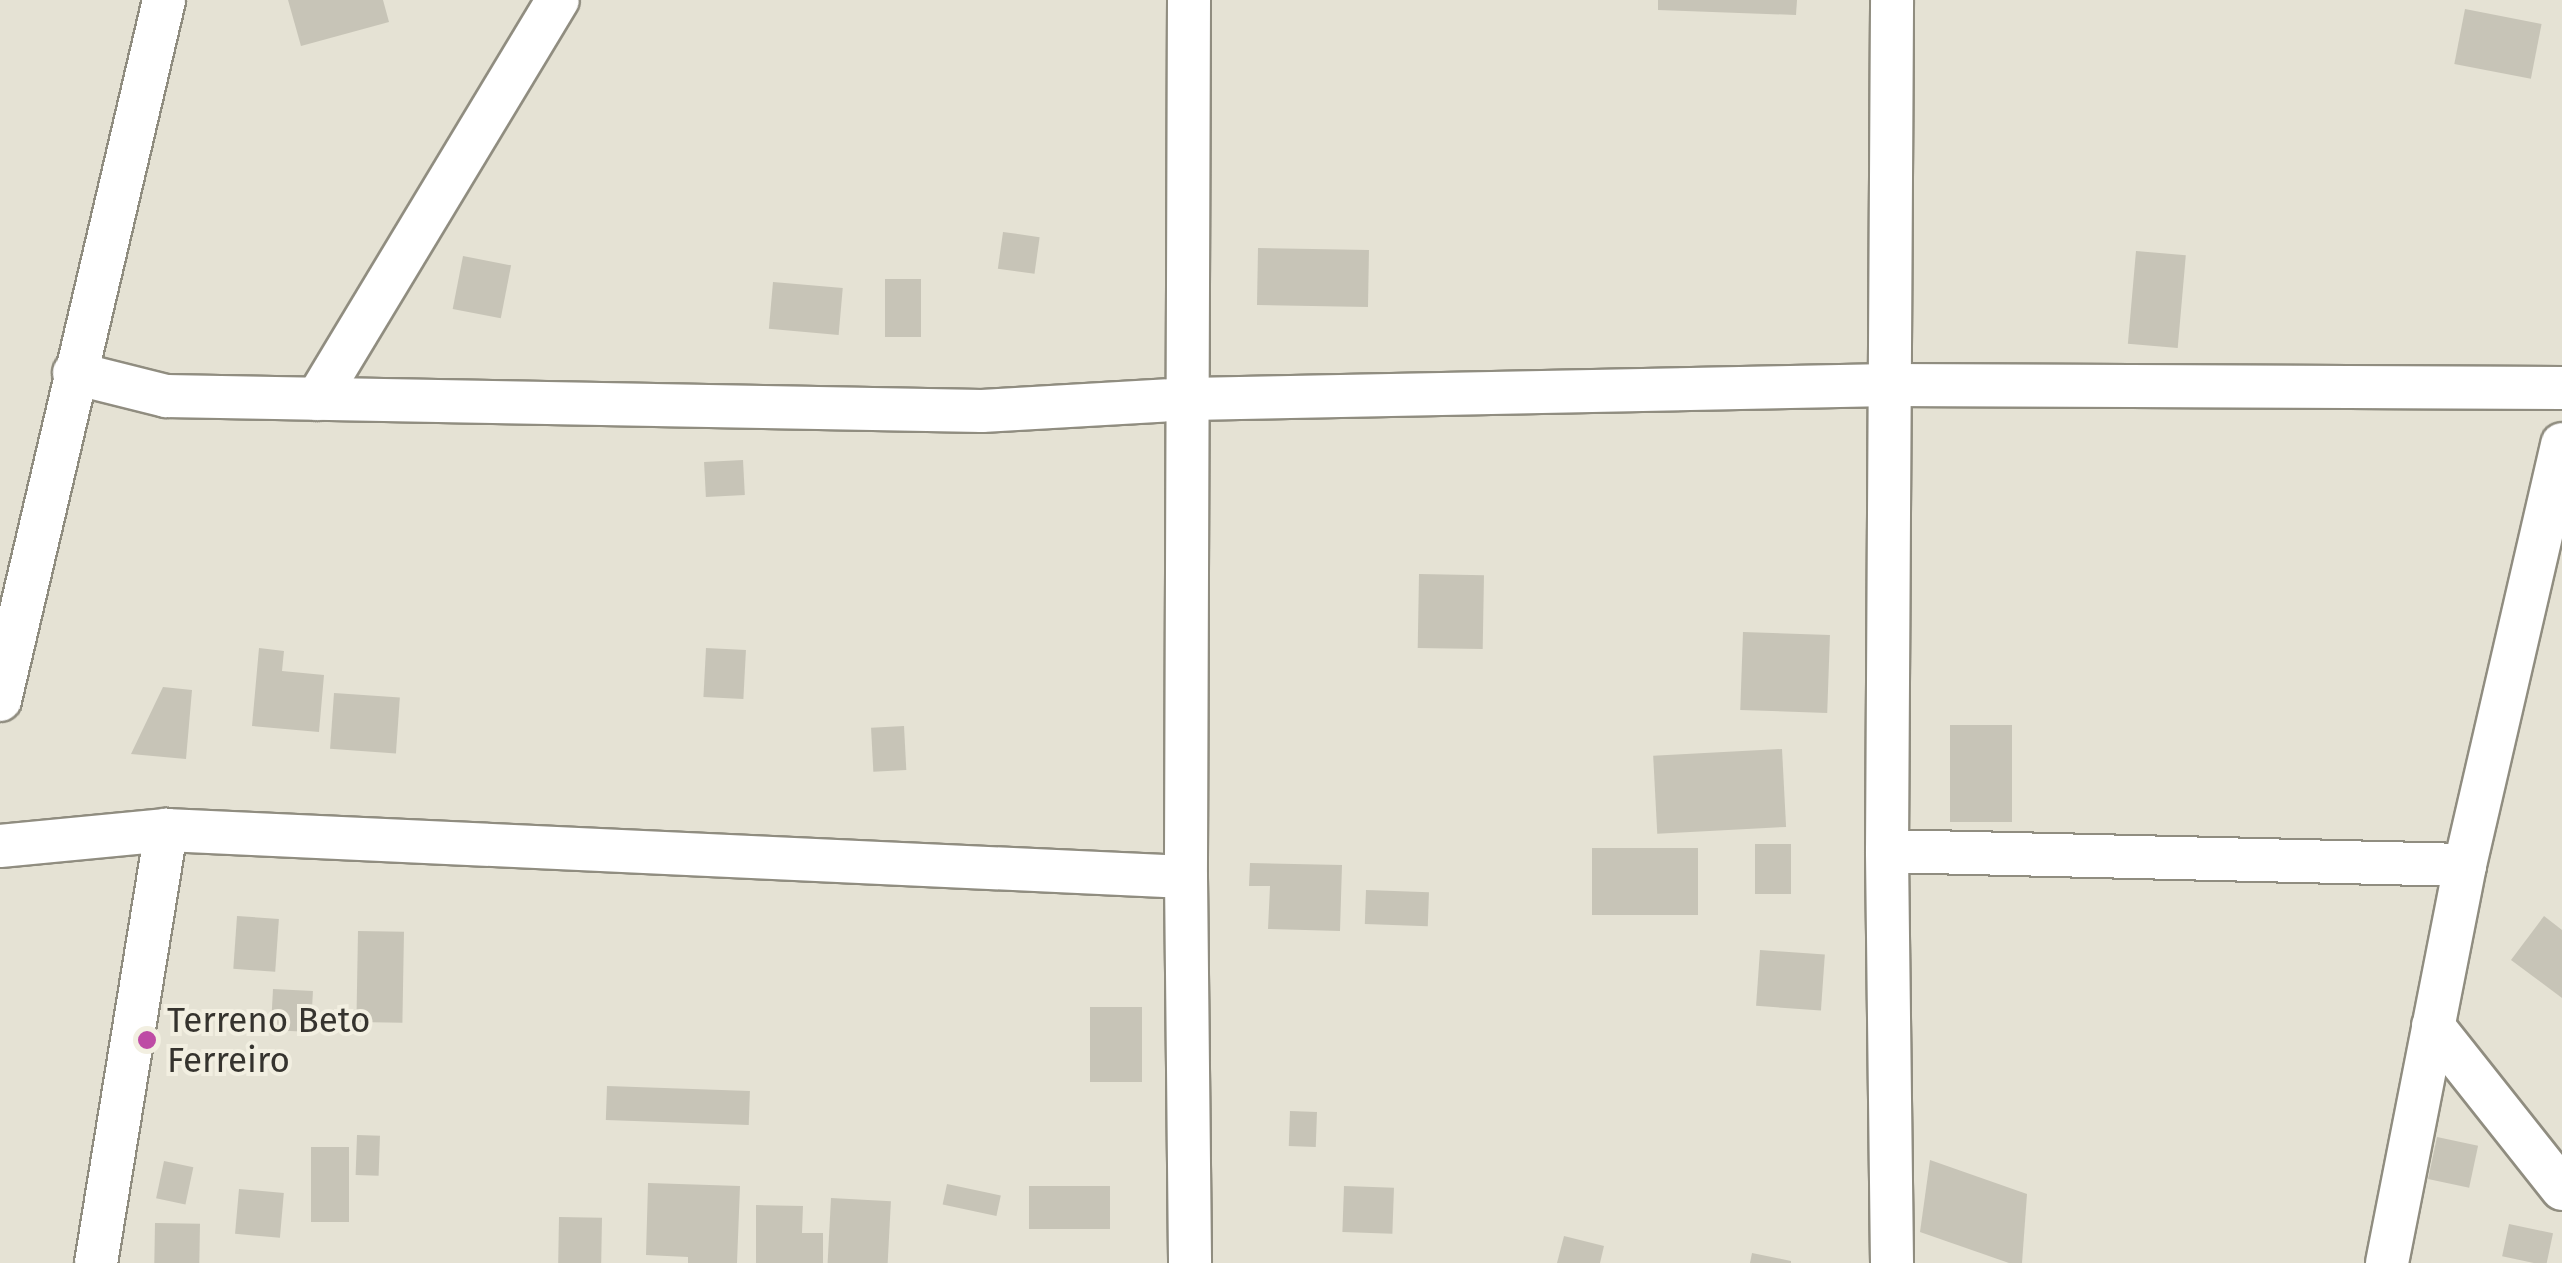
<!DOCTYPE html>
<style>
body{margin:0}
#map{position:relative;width:2562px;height:1263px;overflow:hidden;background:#e5e2d4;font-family:"Fira Sans",sans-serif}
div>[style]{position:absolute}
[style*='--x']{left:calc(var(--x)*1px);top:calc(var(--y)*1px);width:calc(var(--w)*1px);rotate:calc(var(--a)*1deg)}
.building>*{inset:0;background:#c7c4b7;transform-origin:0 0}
.roads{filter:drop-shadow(2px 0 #908d80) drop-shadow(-2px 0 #908d80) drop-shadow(0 2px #908d80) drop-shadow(0 -2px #908d80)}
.minor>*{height:42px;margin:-21px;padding:0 21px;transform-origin:21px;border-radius:21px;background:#fff}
.dots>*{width:28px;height:28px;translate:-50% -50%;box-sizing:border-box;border:5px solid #f2efe1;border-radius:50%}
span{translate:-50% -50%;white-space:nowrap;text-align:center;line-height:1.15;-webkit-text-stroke:8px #f2efe1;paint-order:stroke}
.poi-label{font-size:35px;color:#35332e}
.left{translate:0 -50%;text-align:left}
</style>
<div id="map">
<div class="building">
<div style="clip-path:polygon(288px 0,383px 0,389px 22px,301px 46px)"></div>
<div style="clip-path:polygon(1658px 0,1797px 0,1796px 15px,1658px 10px)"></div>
<div style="left:2465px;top:9px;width:78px;height:56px;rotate:11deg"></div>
<div style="left:1003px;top:232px;width:37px;height:37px;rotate:8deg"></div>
<div style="left:1258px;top:248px;width:111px;height:57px;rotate:1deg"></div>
<div style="left:2136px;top:251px;width:50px;height:93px;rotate:5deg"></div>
<div style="left:463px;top:256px;width:49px;height:54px;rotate:11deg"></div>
<div style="left:885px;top:279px;width:36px;height:58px"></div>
<div style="left:773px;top:282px;width:70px;height:47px;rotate:5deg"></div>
<div style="left:743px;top:460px;width:35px;height:39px;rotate:87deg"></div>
<div style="left:1419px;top:574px;width:65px;height:74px;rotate:1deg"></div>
<div style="left:1743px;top:632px;width:87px;height:78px;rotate:2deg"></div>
<div style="clip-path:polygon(259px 648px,284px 651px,282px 671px,324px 675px,319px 732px,252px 726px)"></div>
<div style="left:706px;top:648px;width:40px;height:49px;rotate:3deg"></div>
<div style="clip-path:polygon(163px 687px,192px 690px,186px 759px,131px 754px)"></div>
<div style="left:334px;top:693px;width:66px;height:56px;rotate:4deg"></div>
<div style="left:1950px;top:725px;width:62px;height:97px"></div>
<div style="left:904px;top:726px;width:44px;height:33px;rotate:87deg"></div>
<div style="left:1782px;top:749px;width:78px;height:129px;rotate:87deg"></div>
<div style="left:1755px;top:844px;width:36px;height:50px"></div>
<div style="left:1592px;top:848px;width:106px;height:67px"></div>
<div style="clip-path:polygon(1250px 863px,1342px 865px,1340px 931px,1268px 929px,1270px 886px,1249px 886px)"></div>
<div style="left:1366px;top:890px;width:63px;height:34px;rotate:2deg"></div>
<div style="left:237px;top:916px;width:42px;height:53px;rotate:4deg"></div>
<div style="clip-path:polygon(2544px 916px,2562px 930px,2562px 998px,2511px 960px)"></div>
<div style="left:358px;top:931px;width:46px;height:91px;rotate:1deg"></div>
<div style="left:1760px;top:950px;width:65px;height:56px;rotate:4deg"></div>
<div style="left:273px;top:989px;width:40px;height:41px;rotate:3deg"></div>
<div style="left:1090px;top:1007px;width:52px;height:75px"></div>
<div style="left:607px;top:1086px;width:143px;height:34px;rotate:2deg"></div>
<div style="left:1290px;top:1111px;width:27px;height:35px;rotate:2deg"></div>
<div style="left:357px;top:1135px;width:23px;height:40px;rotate:2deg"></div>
<div style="left:2437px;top:1137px;width:42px;height:43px;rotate:12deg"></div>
<div style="left:311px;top:1147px;width:38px;height:75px"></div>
<div style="clip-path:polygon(1930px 1160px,2027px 1194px,2022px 1263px,2009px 1263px,1920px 1232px)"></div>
<div style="left:164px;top:1161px;width:30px;height:38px;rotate:12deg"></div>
<div style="clip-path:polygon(648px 1183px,740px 1186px,737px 1263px,688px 1263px,688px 1257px,646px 1255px)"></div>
<div style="left:947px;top:1184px;width:55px;height:21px;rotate:12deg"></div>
<div style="left:1029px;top:1186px;width:81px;height:43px"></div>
<div style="left:1344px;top:1186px;width:50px;height:46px;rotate:2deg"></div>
<div style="left:239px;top:1189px;width:45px;height:45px;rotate:5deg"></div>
<div style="left:831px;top:1198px;width:60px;height:65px;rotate:3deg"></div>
<div style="clip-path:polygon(756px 1205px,803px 1206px,802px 1233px,823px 1233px,823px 1263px,756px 1263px)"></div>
<div style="left:559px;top:1217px;width:43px;height:46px;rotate:1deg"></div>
<div style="left:155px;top:1223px;width:45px;height:40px;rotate:1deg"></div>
<div style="left:2509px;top:1224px;width:45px;height:33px;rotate:12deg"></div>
<div style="clip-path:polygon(1564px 1236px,1604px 1246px,1600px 1263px,1557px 1263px)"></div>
<div style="clip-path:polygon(1752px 1253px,1791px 1261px,1791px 1263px,1750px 1263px)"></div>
</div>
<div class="roads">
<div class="minor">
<div style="--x:1189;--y:0;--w:877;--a:90.2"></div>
<div style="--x:1186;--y:877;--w:386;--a:89.4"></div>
<div style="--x:74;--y:373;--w:95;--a:14"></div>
<div style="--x:166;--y:396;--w:816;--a:1.05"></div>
<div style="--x:982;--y:411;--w:208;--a:-3.3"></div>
<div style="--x:1190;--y:399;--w:700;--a:-1.15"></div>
<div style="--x:1890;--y:385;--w:672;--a:0.26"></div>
<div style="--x:317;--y:399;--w:466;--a:-58.9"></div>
<div style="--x:0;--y:700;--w:719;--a:-76.81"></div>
<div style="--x:0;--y:846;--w:167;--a:-5.5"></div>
<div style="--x:166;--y:830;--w:1021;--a:2.64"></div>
<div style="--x:1887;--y:851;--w:578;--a:1.39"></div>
<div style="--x:2433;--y:1026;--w:208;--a:51.6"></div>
<div style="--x:96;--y:1263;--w:439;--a:-80.8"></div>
<div style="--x:1892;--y:1263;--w:412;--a:-90.7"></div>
<div style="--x:1887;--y:851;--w:851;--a:-89.66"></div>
<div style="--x:2387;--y:1263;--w:406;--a:-78.9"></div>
<div style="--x:2465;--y:865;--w:432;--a:-77"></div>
</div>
</div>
<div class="dots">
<div style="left:147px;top:1040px;background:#be4ba5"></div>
</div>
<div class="poi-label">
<span class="left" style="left:167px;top:1040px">Terreno Beto<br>Ferreiro</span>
</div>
</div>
